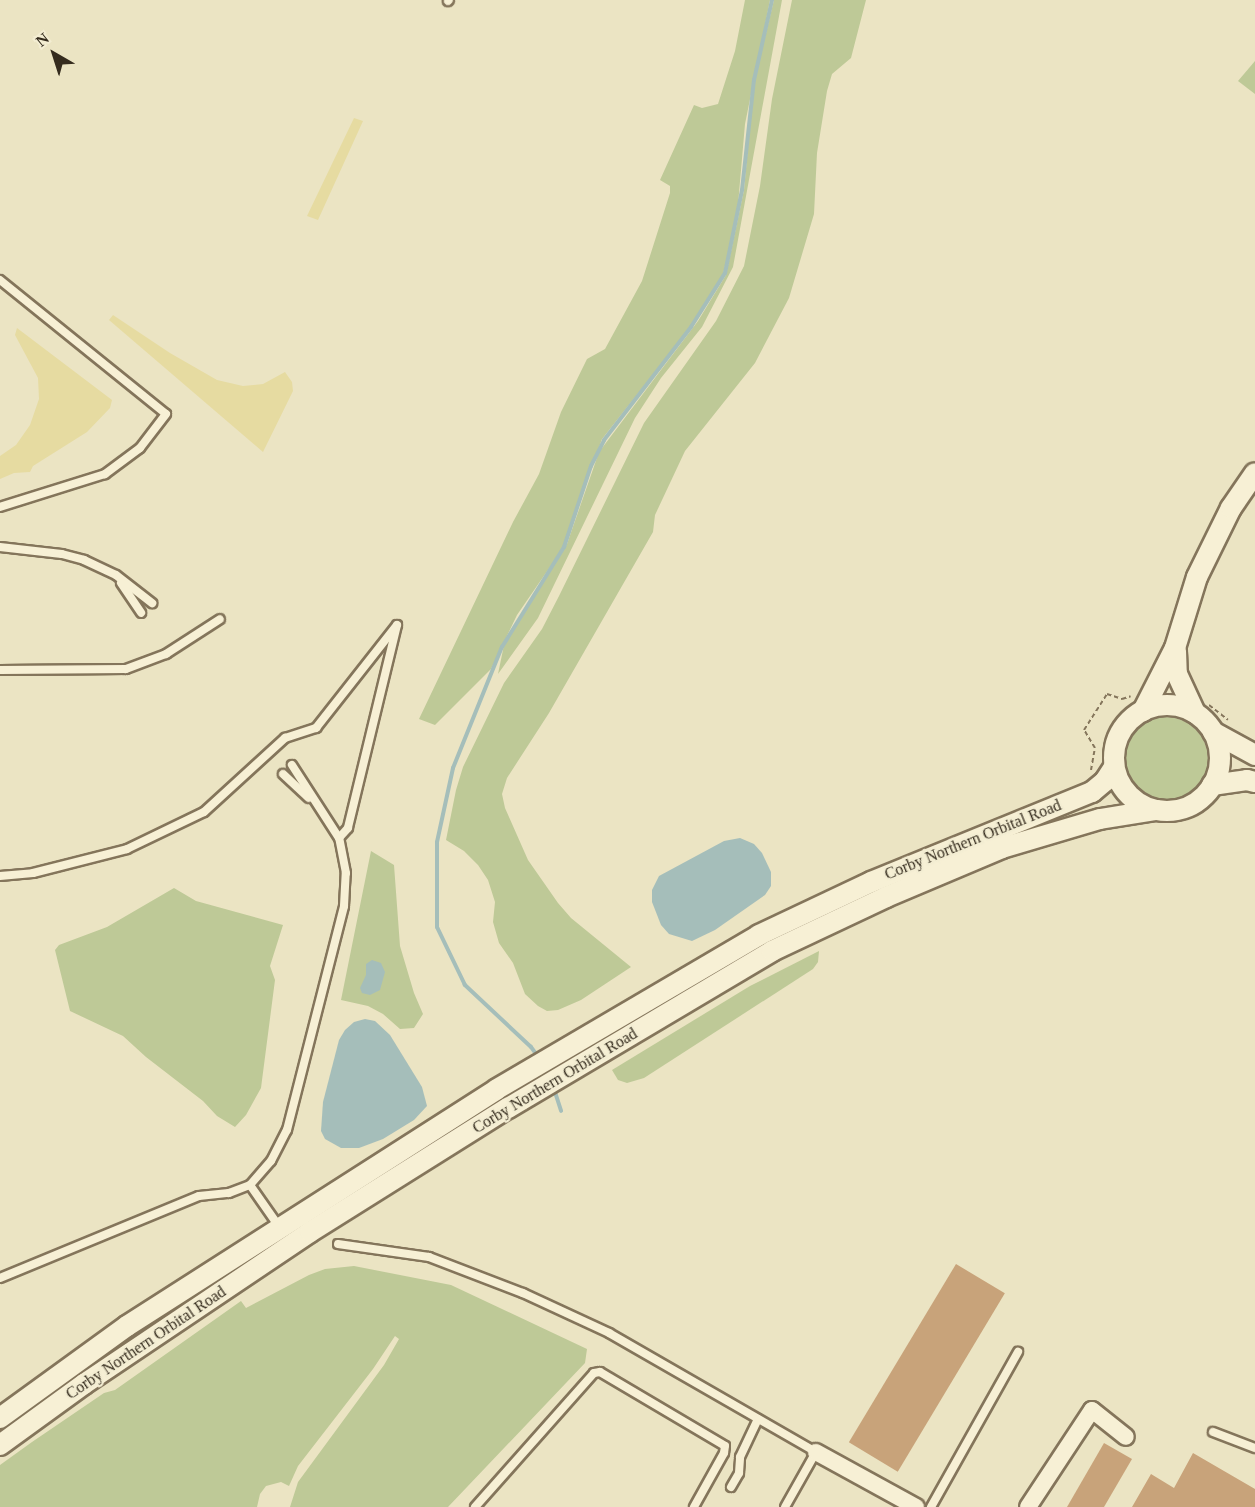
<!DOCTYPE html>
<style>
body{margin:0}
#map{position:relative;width:1255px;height:1507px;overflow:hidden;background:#ebe4c3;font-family:Georgia,serif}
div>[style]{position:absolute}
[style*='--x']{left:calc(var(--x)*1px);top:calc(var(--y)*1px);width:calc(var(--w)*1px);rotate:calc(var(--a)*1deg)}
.green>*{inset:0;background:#bec997}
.round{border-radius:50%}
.sand>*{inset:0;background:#e6dba1}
.water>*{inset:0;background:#a5beba}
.stream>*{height:4px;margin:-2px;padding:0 2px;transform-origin:2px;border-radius:2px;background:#a5beba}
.building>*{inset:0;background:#c8a37a;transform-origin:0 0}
.path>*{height:2px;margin-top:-1px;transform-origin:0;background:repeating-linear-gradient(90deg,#84755b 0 4.5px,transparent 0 7.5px)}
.roads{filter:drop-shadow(2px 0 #84755b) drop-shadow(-2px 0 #84755b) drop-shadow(0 2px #84755b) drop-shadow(0 -2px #84755b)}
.service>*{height:8px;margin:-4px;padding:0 4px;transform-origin:4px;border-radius:4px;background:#f7f0d5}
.minor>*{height:16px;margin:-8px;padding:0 8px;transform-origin:8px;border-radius:8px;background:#f7f0d5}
.tertiary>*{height:20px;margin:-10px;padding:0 10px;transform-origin:10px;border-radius:10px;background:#f7f0d5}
.tertiary>.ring{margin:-10px;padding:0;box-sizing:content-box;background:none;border:20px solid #f7f0d5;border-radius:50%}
span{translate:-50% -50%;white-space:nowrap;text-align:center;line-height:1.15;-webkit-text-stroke:4.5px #f3edd2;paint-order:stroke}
.street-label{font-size:16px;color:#352c1e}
.north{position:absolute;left:24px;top:24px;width:60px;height:60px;-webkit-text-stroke:4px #f3edd2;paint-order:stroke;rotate:321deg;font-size:16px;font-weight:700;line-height:24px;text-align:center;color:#352c1e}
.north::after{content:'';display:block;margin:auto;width:21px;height:27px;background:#352c1e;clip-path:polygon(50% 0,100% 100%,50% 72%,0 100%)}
</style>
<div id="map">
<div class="green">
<div style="clip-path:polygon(745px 0,770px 0,745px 124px,737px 216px,723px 274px,687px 331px,602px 439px,563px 548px,517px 615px,491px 669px,435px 725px,419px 719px,513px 522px,539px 474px,561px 412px,587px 359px,605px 349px,642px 281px,670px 193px,670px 186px,660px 180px,694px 105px,702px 108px,718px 104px,735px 51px)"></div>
<div style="clip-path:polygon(774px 0,782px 0,733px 267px,702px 327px,661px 378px,635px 418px,538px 618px,498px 674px,504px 645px,567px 544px,599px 452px,698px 321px,726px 275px,744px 190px,754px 83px)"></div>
<div style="clip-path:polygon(792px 0,866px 0,851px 58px,832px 74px,827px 91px,817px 153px,814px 214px,789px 298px,755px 363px,685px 451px,655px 515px,653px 532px,549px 713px,507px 778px,502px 794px,505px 808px,528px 860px,558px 903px,571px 918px,631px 967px,581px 1000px,558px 1010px,547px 1011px,538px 1006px,525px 994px,513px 963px,499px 943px,493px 922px,495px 902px,488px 880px,478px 865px,464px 851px,446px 840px,456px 790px,463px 767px,504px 683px,542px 629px,559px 596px,644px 423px,716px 321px,744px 266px,760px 186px,772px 99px)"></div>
<div style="clip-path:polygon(1255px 61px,1255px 94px,1238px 81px)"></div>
<div class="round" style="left:1124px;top:717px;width:84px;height:84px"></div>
<div style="clip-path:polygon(371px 851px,394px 865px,400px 946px,414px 993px,423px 1014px,414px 1028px,400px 1029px,383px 1014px,368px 1006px,341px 1000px)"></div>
<div style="clip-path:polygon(174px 888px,196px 901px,283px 925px,270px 966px,275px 980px,261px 1088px,246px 1115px,235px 1127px,217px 1116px,203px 1101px,146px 1057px,123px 1036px,70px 1011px,55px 950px,59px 945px,107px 927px)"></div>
<div style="clip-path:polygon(819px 951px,818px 962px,813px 969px,644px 1078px,627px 1083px,618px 1080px,612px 1070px,750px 986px)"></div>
<div style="clip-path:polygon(354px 1266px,451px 1285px,587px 1349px,585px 1363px,448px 1507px,290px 1507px,298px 1482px,384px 1365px,399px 1339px,395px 1336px,373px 1369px,298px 1466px,289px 1486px,281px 1482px,266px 1486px,260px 1494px,257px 1507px,0 1507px,0 1465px,32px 1442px,104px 1393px,115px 1390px,241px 1301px,246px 1308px,309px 1275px,325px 1269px)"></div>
</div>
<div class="sand">
<div style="clip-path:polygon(354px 118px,363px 121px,318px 220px,307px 216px)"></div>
<div style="clip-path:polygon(113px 315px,170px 353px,217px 380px,243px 386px,263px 384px,285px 372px,292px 382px,293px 391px,263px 452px,109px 320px)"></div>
<div style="clip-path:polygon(17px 328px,112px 400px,110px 408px,87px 432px,33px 466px,30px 472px,14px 473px,0 479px,0 456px,16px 445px,30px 425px,39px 399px,38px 378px,15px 335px)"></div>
</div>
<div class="water">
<div style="clip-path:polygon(740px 838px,754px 844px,762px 853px,771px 872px,771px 886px,765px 895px,715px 930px,692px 941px,669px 934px,661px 925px,652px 902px,652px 890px,659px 876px,724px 841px)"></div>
<div style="clip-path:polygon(372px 960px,381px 963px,385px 972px,380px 990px,370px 995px,362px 993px,360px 988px,366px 975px,366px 964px)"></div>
<div style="clip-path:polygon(365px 1019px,375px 1021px,390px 1035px,422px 1087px,427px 1106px,414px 1120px,383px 1139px,359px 1148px,341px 1148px,325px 1139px,321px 1131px,323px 1102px,339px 1040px,345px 1030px,354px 1022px)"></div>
</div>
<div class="stream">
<div style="--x:539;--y:1058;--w:14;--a:-126"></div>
<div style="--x:531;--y:1047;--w:91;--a:-136.8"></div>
<div style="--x:465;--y:985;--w:64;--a:-115.8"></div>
<div style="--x:437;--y:927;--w:85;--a:-90"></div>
<div style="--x:437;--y:842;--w:76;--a:-77.8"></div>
<div style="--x:453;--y:768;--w:131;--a:-68"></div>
<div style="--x:502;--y:647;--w:118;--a:-58.2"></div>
<div style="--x:564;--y:547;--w:85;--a:-71.6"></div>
<div style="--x:591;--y:466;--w:29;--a:-63"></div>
<div style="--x:604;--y:440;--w:143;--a:-52.4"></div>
<div style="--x:691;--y:327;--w:64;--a:-57.8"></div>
<div style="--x:725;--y:273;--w:85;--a:-78.4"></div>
<div style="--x:742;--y:190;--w:111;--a:-83.8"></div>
<div style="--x:754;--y:80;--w:82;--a:-77.3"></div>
<div style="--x:554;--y:1089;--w:23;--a:72"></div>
</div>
<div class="building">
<div style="left:956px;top:1264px;width:57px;height:208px;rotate:31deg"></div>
<div style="clip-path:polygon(1104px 1443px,1132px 1459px,1104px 1507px,1067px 1507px)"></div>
<div style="clip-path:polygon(1193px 1453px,1255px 1489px,1255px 1507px,1132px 1507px,1151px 1474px,1174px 1488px)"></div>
</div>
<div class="path">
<div style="--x:1209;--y:705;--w:24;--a:38"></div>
<div style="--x:1091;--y:770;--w:22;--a:-80"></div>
<div style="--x:1095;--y:748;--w:21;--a:-121"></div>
<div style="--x:1084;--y:730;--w:43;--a:-57.4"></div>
<div style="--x:1107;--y:694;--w:16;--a:18"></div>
<div style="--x:1122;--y:699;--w:9;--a:-18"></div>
</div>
<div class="roads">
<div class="service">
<div style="--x:448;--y:1;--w:1;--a:-45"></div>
<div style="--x:0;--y:280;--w:213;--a:38.9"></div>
<div style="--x:166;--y:414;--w:43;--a:127.4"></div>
<div style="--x:140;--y:448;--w:44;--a:143.4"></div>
<div style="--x:105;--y:474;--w:110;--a:162.6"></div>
<div style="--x:0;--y:547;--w:62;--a:6.4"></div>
<div style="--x:62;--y:554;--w:23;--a:15"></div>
<div style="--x:84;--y:560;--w:35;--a:25"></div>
<div style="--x:116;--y:575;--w:46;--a:37.9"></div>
<div style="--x:121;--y:583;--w:36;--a:56"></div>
<div style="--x:0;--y:670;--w:126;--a:-0.5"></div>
<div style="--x:126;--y:669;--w:43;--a:-20.6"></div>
<div style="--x:166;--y:654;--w:64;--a:-32.9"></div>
<div style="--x:283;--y:774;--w:35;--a:43"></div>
<div style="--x:0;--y:876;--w:33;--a:-5"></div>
<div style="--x:33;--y:873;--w:97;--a:-14.3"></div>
<div style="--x:127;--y:849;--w:85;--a:-25.7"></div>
<div style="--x:204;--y:812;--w:110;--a:-42.4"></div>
<div style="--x:285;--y:738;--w:33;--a:-18"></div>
<div style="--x:316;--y:728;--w:131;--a:-51.8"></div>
<div style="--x:397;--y:625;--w:209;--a:103.6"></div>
<div style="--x:348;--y:828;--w:13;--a:132"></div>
<div style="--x:250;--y:1185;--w:52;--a:55.1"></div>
<div style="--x:338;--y:1244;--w:92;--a:8.1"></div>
<div style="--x:429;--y:1257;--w:101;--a:21"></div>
<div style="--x:523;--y:1293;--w:95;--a:24.9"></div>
<div style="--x:609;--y:1333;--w:239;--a:29.9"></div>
<div style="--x:816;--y:1452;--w:63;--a:119.4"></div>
<div style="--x:0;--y:1278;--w:215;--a:-22.4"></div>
<div style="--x:199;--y:1196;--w:30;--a:-6"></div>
<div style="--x:229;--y:1193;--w:22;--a:-21"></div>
<div style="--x:250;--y:1185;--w:32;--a:-49"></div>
<div style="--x:271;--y:1161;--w:35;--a:-63"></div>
<div style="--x:287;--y:1130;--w:231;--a:-75.7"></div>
<div style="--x:344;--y:906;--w:33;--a:-87"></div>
<div style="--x:346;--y:873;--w:36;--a:-101"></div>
<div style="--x:339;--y:838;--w:87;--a:-122.8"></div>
<div style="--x:1213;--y:1432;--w:45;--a:20.9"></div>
<div style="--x:731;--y:1487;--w:16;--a:-60"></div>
<div style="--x:739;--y:1473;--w:16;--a:-86"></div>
<div style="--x:740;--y:1457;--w:42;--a:-64.7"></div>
<div style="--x:475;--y:1507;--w:179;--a:-48.4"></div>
<div style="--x:594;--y:1373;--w:6;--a:-9"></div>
<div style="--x:600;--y:1372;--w:145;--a:30.6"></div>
<div style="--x:725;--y:1446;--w:7;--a:98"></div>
<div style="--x:724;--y:1453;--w:62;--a:119.1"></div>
<div style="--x:931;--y:1507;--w:178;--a:-60.7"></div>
</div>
<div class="minor">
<div style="--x:816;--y:1452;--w:114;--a:28.8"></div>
<div style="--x:1028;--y:1507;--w:116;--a:-56.6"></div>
<div style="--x:1092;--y:1410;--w:43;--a:38.5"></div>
</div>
<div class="tertiary">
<div style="--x:1176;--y:651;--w:23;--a:88"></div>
<div style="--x:1177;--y:674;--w:43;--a:65.2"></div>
<div class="ring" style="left:1114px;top:705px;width:86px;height:86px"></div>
<div style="--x:1143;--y:711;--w:71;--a:-63.1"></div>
<div style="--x:1175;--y:648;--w:74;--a:-72.8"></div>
<div style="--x:1197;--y:577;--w:77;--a:-63.8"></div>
<div style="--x:1231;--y:508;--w:42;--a:-55.6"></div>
<div style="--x:1213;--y:732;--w:48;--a:28.7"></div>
<div style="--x:1212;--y:785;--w:35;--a:-8"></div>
<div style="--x:1247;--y:780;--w:8;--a:14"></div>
<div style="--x:0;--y:1418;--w:157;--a:-35.9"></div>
<div style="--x:127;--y:1326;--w:439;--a:-32.6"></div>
<div style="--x:497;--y:1089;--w:304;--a:-30.4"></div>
<div style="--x:759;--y:935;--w:124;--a:-25.3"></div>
<div style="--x:871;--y:882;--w:239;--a:-22.2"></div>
<div style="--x:1092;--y:792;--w:17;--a:-40"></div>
<div style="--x:1105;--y:781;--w:17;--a:-57"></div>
<div style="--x:0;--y:1445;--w:104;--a:-36"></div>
<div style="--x:84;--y:1384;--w:272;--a:-33.9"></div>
<div style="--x:310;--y:1232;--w:234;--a:-32.1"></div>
<div style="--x:508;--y:1108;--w:307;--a:-30.7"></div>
<div style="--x:772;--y:951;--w:126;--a:-25.3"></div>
<div style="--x:886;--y:897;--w:126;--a:-22.9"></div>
<div style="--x:1002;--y:848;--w:102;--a:-16.5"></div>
<div style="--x:1100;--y:819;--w:57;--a:-9.1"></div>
</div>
</div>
<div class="street-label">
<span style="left:973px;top:840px;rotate:-22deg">Corby Northern Orbital Road</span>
<span style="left:555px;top:1081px;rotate:-31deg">Corby Northern Orbital Road</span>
<span style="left:146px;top:1343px;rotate:-34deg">Corby Northern Orbital Road</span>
</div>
<div class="north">N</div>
</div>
